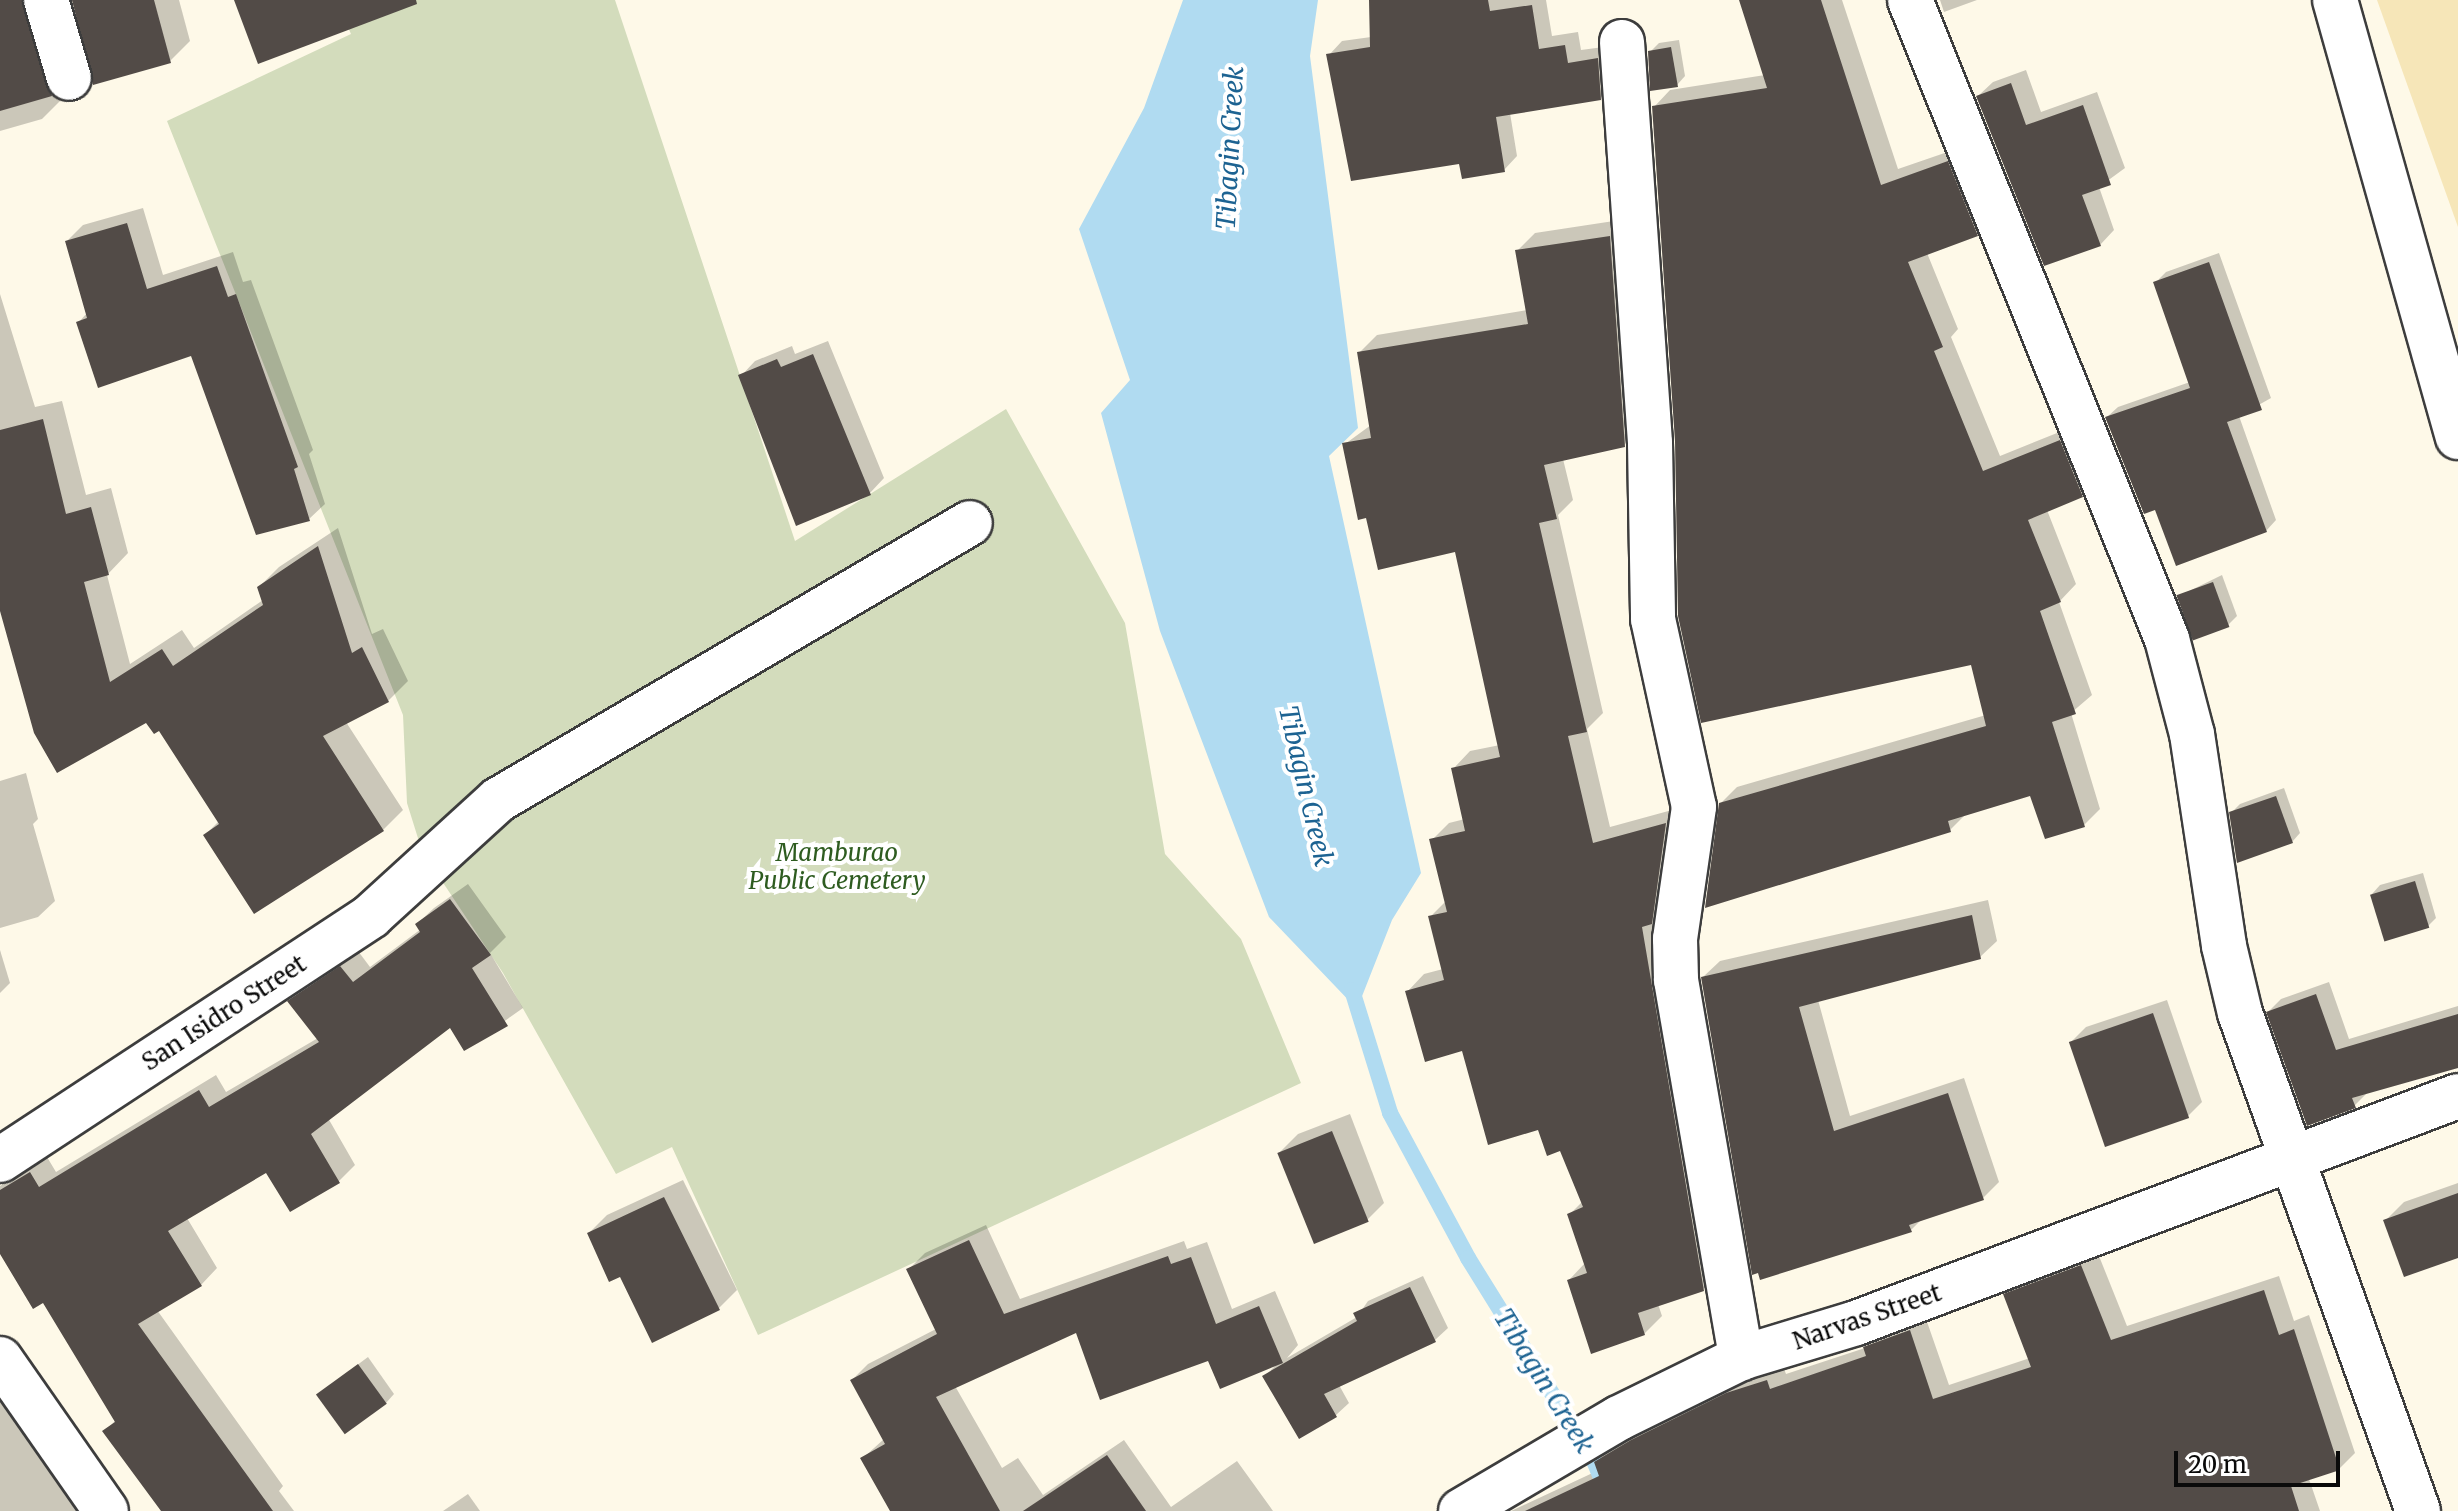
<!DOCTYPE html>
<style>
body{margin:0}
#map{position:relative;width:2458px;height:1511px;overflow:hidden;background:#fef9e8;font-family:Merriweather,serif}
div>[style]{position:absolute}
[style*='--x']{left:calc(var(--x)*1px);top:calc(var(--y)*1px);width:calc(var(--w)*1px);rotate:calc(var(--a)*1deg)}
.sand>*{inset:0;background:#f6e6b8}
.cemetery>*{inset:0;background:#d3dcbc}
.water>*{inset:0;background:#b0dbf1}
.shadow>*{inset:0;background:#0003}
.stream>*{height:16px;margin:-8px;padding:0 8px;transform-origin:8px;border-radius:8px;background:#b0dbf1}
.building>*{inset:0;background:#524b47;transform-origin:0 0}
.roads{filter:drop-shadow(2px 0 #3d3d3d) drop-shadow(-2px 0 #3d3d3d) drop-shadow(0 2px #3d3d3d) drop-shadow(0 -2px #3d3d3d)}
.minor>*{height:44px;margin:-22px;padding:0 22px;transform-origin:22px;border-radius:22px;background:#fff}
span{translate:-50% -50%;white-space:nowrap;text-align:center;line-height:1.15;-webkit-text-stroke:8px #fff;paint-order:stroke}
.park-label{font-size:24px;color:#2e5c20;font-style:italic}
.street-label{font-size:24px;color:#0a0a0a}
.water-label{font-size:26px;color:#1d6392;font-style:italic}
.scale{position:absolute;left:2174px;top:1451px;width:166px;height:36px;box-sizing:border-box;border:4px solid #0a0a0a;border-top:0;padding-left:10px;font-size:24px;line-height:28px;white-space:nowrap;color:#0a0a0a;-webkit-text-stroke:6px #fff;paint-order:stroke}
</style>
<div id="map">
<div class="sand">
<div style="clip-path:polygon(2377px 0,2458px 0,2458px 227px)"></div>
</div>
<div class="cemetery">
<div style="clip-path:polygon(336px 0,615px 0,795px 541px,1006px 409px,1125px 623px,1165px 854px,1241px 939px,1301px 1083px,758px 1335px,672px 1147px,616px 1174px,503px 973px,422px 851px,407px 803px,403px 715px,167px 121px,351px 34px)"></div>
</div>
<div class="water">
<div style="clip-path:polygon(1183px 0,1318px 0,1310px 56px,1358px 428px,1329px 456px,1421px 873px,1392px 920px,1357px 1009px,1269px 917px,1160px 631px,1101px 413px,1130px 380px,1079px 229px,1144px 108px)"></div>
</div>
<div class="shadow">
<div style="clip-path:polygon(0 0,46px 0,62px 99px,42px 119px,0 131px)"></div>
<div style="clip-path:polygon(71px 0,179px 0,190px 41px,170px 61px,94px 82px)"></div>
<div style="clip-path:polygon(1371px 0,1546px 0,1552px 36px,1578px 32px,1581px 50px,1611px 46px,1614px 84px,1600px 98px,1510px 113px,1517px 156px,1504px 170px,1461px 162px,1329px 55px,1342px 41px,1371px 37px)"></div>
<div style="clip-path:polygon(1741px 0,1842px 0,1898px 169px,1965px 146px,1994px 218px,1977px 235px,1927px 253px,1958px 329px,1951px 337px,2000px 456px,2077px 425px,2098px 479px,2082px 495px,2047px 510px,2076px 584px,2059px 602px,2092px 695px,2071px 713px,2100px 809px,2084px 825px,2032px 793px,1968px 812px,1950px 830px,1720px 804px,1737px 787px,1986px 715px,1972px 663px,1677px 441px,1654px 107px,1670px 90px,1765px 75px)"></div>
<div style="clip-path:polygon(1940px 0,1977px 0,1944px 12px)"></div>
<div style="clip-path:polygon(1679px 40px,1685px 76px,1677px 85px,1650px 52px,1659px 43px)"></div>
<div style="clip-path:polygon(2026px 70px,2041px 112px,2097px 92px,2125px 168px,2099px 187px,2114px 230px,2100px 245px,1978px 96px,1993px 82px)"></div>
<div style="clip-path:polygon(143px 208px,163px 275px,233px 252px,243px 282px,251px 280px,313px 450px,309px 454px,325px 504px,309px 519px,192px 353px,78px 323px,87px 313px,67px 241px,83px 225px)"></div>
<div style="clip-path:polygon(1627px 219px,1642px 428px,1624px 445px,1563px 459px,1573px 500px,1558px 515px,1603px 713px,1587px 729px,1610px 827px,1683px 807px,1721px 1272px,1703px 1289px,1658px 1304px,1662px 1316px,1644px 1334px,1569px 1280px,1585px 1263px,1569px 1215px,1583px 1201px,1561px 1148px,1407px 992px,1424px 974px,1443px 969px,1431px 916px,1446px 901px,1432px 840px,1449px 823px,1465px 819px,1453px 769px,1470px 751px,1500px 745px,1457px 550px,1368px 516px,1345px 444px,1371px 425px,1359px 353px,1377px 335px,1528px 310px,1517px 251px,1535px 233px)"></div>
<div style="clip-path:polygon(2219px 253px,2271px 398px,2239px 416px,2276px 520px,2266px 531px,2156px 508px,2107px 417px,2118px 407px,2190px 382px,2155px 283px,2166px 272px)"></div>
<div style="clip-path:polygon(0 294px,35px 407px,62px 401px,86px 495px,111px 488px,128px 553px,107px 575px,130px 664px,182px 630px,194px 648px,263px 600px,259px 587px,279px 567px,338px 528px,372px 634px,383px 629px,408px 681px,388px 701px,346px 722px,403px 810px,383px 830px,205px 835px,219px 821px,159px 728px,0 604px)"></div>
<div style="clip-path:polygon(828px 341px,884px 478px,870px 493px,741px 376px,755px 361px,792px 346px,795px 354px)"></div>
<div style="clip-path:polygon(2222px 575px,2237px 616px,2228px 625px,2179px 596px)"></div>
<div style="clip-path:polygon(26px 773px,38px 819px,33px 824px,55px 901px,38px 917px,0 928px,0 781px)"></div>
<div style="clip-path:polygon(2284px 788px,2300px 833px,2292px 842px,2231px 813px,2240px 804px)"></div>
<div style="clip-path:polygon(2423px 873px,2436px 918px,2428px 926px,2372px 894px,2380px 885px)"></div>
<div style="clip-path:polygon(468px 884px,506px 937px,490px 953px,523px 1008px,465px 1049px,451px 1025px,328px 1118px,355px 1165px,339px 1181px,266px 1170px,187px 1218px,217px 1268px,201px 1285px,157px 1310px,283px 1486px,279px 1491px,294px 1511px,163px 1511px,105px 1431px,116px 1420px,43px 1300px,0 1250px,0 1186px,47px 1157px,56px 1172px,216px 1075px,226px 1092px,318px 1038px,290px 1001px,358px 951px,370px 967px,421px 929px,417px 924px,434px 908px)"></div>
<div style="clip-path:polygon(1988px 900px,1997px 941px,1980px 957px,1818px 1000px,1850px 1116px,1964px 1078px,1999px 1182px,1983px 1198px,1922px 1219px,1911px 1230px,1703px 977px,1720px 961px)"></div>
<div style="clip-path:polygon(0 950px,10px 983px,0 993px)"></div>
<div style="clip-path:polygon(2329px 982px,2349px 1039px,2458px 1006px,2458px 1066px,2367px 1093px,2354px 1106px,2268px 1012px,2281px 999px)"></div>
<div style="clip-path:polygon(2167px 1000px,2202px 1102px,2188px 1116px,2072px 1041px,2086px 1027px)"></div>
<div style="clip-path:polygon(1350px 1114px,1384px 1203px,1366px 1221px,1280px 1152px,1298px 1134px)"></div>
<div style="clip-path:polygon(683px 1180px,737px 1290px,719px 1308px,621px 1274px,589px 1233px,607px 1215px)"></div>
<div style="clip-path:polygon(2458px 1183px,2458px 1256px,2386px 1220px,2404px 1202px)"></div>
<div style="clip-path:polygon(986px 1225px,1020px 1299px,1184px 1241px,1187px 1249px,1207px 1242px,1232px 1309px,1275px 1291px,1298px 1345px,1287px 1358px,1357px 1317px,1368px 1301px,1423px 1276px,1448px 1328px,1435px 1340px,1339px 1385px,1349px 1403px,1336px 1415px,1264px 1377px,1278px 1363px,1209px 1359px,1077px 1331px,955px 1386px,1002px 1468px,1018px 1458px,1043px 1495px,1124px 1440px,1171px 1507px,1237px 1461px,1273px 1511px,893px 1511px,863px 1458px,884px 1439px,852px 1380px,868px 1364px,936px 1329px,909px 1269px,925px 1253px)"></div>
<div style="clip-path:polygon(2097px 1251px,2127px 1326px,2279px 1276px,2294px 1321px,2309px 1315px,2355px 1453px,2339px 1469px,2309px 1479px,2320px 1511px,1511px 1511px,1599px 1470px,1596px 1462px,1612px 1447px,1744px 1378px,1783px 1366px,1786px 1374px,1865px 1348px,1881px 1332px,1925px 1316px,1949px 1385px,2030px 1358px,2005px 1295px,2021px 1279px)"></div>
<div style="clip-path:polygon(368px 1357px,394px 1394px,386px 1403px,318px 1394px)"></div>
<div style="clip-path:polygon(0 1387px,80px 1511px,0 1511px)"></div>
<div style="clip-path:polygon(468px 1494px,480px 1511px,443px 1511px)"></div>
</div>
<div class="stream">
<div style="--x:1352;--y:990;--w:129;--a:72.8"></div>
<div style="--x:1390;--y:1113;--w:165;--a:61.7"></div>
<div style="--x:1468;--y:1258;--w:239;--a:58.2"></div>
<div style="--x:1594;--y:1461;--w:54;--a:67.2"></div>
</div>
<div class="building">
<div style="clip-path:polygon(0 0,22px 0,52px 96px,0 111px)"></div>
<div style="clip-path:polygon(72px 0,154px 0,171px 63px,93px 85px)"></div>
<div style="clip-path:polygon(234px 0,416px 0,417px 4px,258px 64px)"></div>
<div style="clip-path:polygon(1369px 0,1488px 0,1490px 11px,1532px 5px,1539px 49px,1565px 45px,1568px 63px,1598px 58px,1601px 100px,1496px 117px,1505px 172px,1462px 179px,1459px 164px,1351px 181px,1326px 54px,1370px 47px)"></div>
<div style="clip-path:polygon(1739px 0,1821px 0,1881px 185px,1948px 161px,1978px 236px,1908px 262px,1943px 347px,1934px 351px,1983px 471px,2060px 440px,2083px 497px,2028px 520px,2061px 602px,2040px 611px,2076px 714px,2052px 722px,2085px 827px,2045px 839px,2030px 796px,1948px 821px,1951px 832px,1705px 908px,1719px 803px,1986px 726px,1971px 665px,1701px 723px,1678px 616px,1675px 441px,1652px 106px,1767px 88px)"></div>
<div style="clip-path:polygon(1671px 47px,1678px 87px,1650px 91px,1648px 51px)"></div>
<div style="clip-path:polygon(2011px 83px,2026px 125px,2083px 105px,2111px 185px,2082px 195px,2101px 246px,2044px 266px,1976px 96px)"></div>
<div style="clip-path:polygon(127px 223px,147px 289px,217px 266px,228px 297px,236px 294px,298px 467px,294px 469px,310px 521px,256px 535px,191px 356px,98px 388px,76px 322px,87px 318px,65px 241px)"></div>
<div style="clip-path:polygon(1610px 236px,1625px 447px,1544px 465px,1557px 519px,1539px 523px,1587px 732px,1568px 736px,1593px 843px,1666px 823px,1652px 924px,1642px 927px,1704px 1291px,1638px 1313px,1645px 1335px,1591px 1354px,1567px 1280px,1587px 1273px,1567px 1214px,1583px 1207px,1560px 1151px,1547px 1156px,1538px 1130px,1488px 1145px,1462px 1051px,1425px 1062px,1405px 991px,1444px 980px,1428px 916px,1447px 912px,1429px 839px,1465px 831px,1451px 768px,1500px 757px,1455px 552px,1378px 570px,1366px 518px,1358px 520px,1342px 443px,1371px 438px,1357px 352px,1528px 324px,1515px 250px)"></div>
<div style="clip-path:polygon(2209px 262px,2262px 410px,2227px 422px,2267px 532px,2176px 566px,2155px 510px,2144px 514px,2105px 417px,2190px 388px,2153px 282px)"></div>
<div style="clip-path:polygon(813px 354px,871px 495px,796px 526px,738px 375px,777px 359px,781px 367px)"></div>
<div style="clip-path:polygon(43px 419px,66px 514px,91px 507px,109px 575px,84px 582px,110px 682px,162px 649px,173px 666px,263px 605px,257px 587px,318px 546px,352px 653px,362px 647px,389px 702px,323px 736px,384px 831px,254px 914px,203px 835px,219px 824px,159px 731px,154px 734px,146px 723px,57px 773px,34px 733px,0 611px,0 430px)"></div>
<div style="left:2213px;top:582px;width:48px;height:39px;rotate:70deg"></div>
<div style="clip-path:polygon(2276px 796px,2293px 843px,2237px 863px,2229px 812px)"></div>
<div style="left:2415px;top:881px;width:49px;height:47px;rotate:73deg"></div>
<div style="clip-path:polygon(450px 899px,491px 955px,472px 968px,508px 1026px,464px 1051px,450px 1028px,311px 1134px,340px 1183px,290px 1212px,266px 1173px,168px 1231px,202px 1286px,138px 1324px,273px 1511px,161px 1511px,102px 1431px,115px 1422px,43px 1303px,33px 1309px,0 1254px,0 1190px,30px 1172px,39px 1187px,199px 1090px,209px 1107px,319px 1042px,287px 1001px,340px 966px,353px 982px,420px 932px,415px 924px)"></div>
<div style="clip-path:polygon(1972px 915px,1981px 959px,1799px 1007px,1834px 1131px,1948px 1093px,1984px 1200px,1909px 1225px,1912px 1232px,1760px 1280px,1758px 1273px,1752px 1275px,1701px 977px)"></div>
<div style="clip-path:polygon(2316px 994px,2336px 1050px,2458px 1014px,2458px 1068px,2352px 1098px,2356px 1108px,2307px 1126px,2266px 1012px)"></div>
<div style="left:2153px;top:1013px;width:111px;height:89px;rotate:71deg"></div>
<div style="left:1332px;top:1131px;width:98px;height:59px;rotate:68deg"></div>
<div style="clip-path:polygon(2458px 1193px,2458px 1258px,2404px 1277px,2383px 1220px)"></div>
<div style="clip-path:polygon(664px 1197px,720px 1310px,652px 1343px,620px 1277px,609px 1282px,587px 1233px)"></div>
<div style="clip-path:polygon(969px 1240px,1004px 1314px,1168px 1256px,1171px 1264px,1191px 1257px,1216px 1324px,1259px 1306px,1283px 1363px,1220px 1389px,1208px 1361px,1100px 1400px,1076px 1333px,936px 1397px,1000px 1511px,890px 1511px,860px 1458px,885px 1444px,850px 1380px,937px 1334px,906px 1269px)"></div>
<div style="clip-path:polygon(2081px 1265px,2111px 1340px,2264px 1290px,2279px 1335px,2294px 1329px,2340px 1470px,2291px 1486px,2299px 1511px,1525px 1511px,1599px 1476px,1594px 1462px,1631px 1440px,1726px 1393px,1767px 1380px,1770px 1389px,1866px 1356px,1863px 1347px,1910px 1330px,1933px 1399px,2031px 1367px,2003px 1294px)"></div>
<div style="clip-path:polygon(1410px 1287px,1436px 1342px,1324px 1394px,1337px 1417px,1299px 1439px,1262px 1376px,1357px 1321px,1353px 1313px)"></div>
<div style="left:358px;top:1364px;width:49px;height:52px;rotate:54deg"></div>
<div style="clip-path:polygon(1107px 1455px,1146px 1511px,1023px 1511px)"></div>
</div>
<div class="roads">
<div class="minor">
<div style="--x:46;--y:0;--w:81;--a:73.6"></div>
<div style="--x:1910;--y:0;--w:689;--a:68.09"></div>
<div style="--x:2167;--y:639;--w:98;--a:75.3"></div>
<div style="--x:2192;--y:734;--w:214;--a:81.4"></div>
<div style="--x:2224;--y:946;--w:69;--a:76.6"></div>
<div style="--x:2240;--y:1013;--w:529;--a:70.33"></div>
<div style="--x:2335;--y:0;--w:454;--a:74.3"></div>
<div style="--x:1622;--y:42;--w:402;--a:86"></div>
<div style="--x:1650;--y:443;--w:176;--a:89"></div>
<div style="--x:1653;--y:619;--w:192;--a:77.7"></div>
<div style="--x:1694;--y:807;--w:133;--a:98.2"></div>
<div style="--x:1675;--y:939;--w:41;--a:88.6"></div>
<div style="--x:1676;--y:980;--w:384;--a:80.2"></div>
<div style="--x:0;--y:1160;--w:444;--a:-33.3"></div>
<div style="--x:371;--y:916;--w:172;--a:-42.4"></div>
<div style="--x:498;--y:800;--w:547;--a:-30.41"></div>
<div style="--x:0;--y:1359;--w:185;--a:55.1"></div>
<div style="--x:1461;--y:1511;--w:183;--a:-30.5"></div>
<div style="--x:1619;--y:1418;--w:136;--a:-26.2"></div>
<div style="--x:1741;--y:1358;--w:120;--a:-16.9"></div>
<div style="--x:1856;--y:1323;--w:643;--a:-20.66"></div>
</div>
</div>
<div class="park-label">
<span style="left:837px;top:867px">Mamburao<br>Public Cemetery</span>
</div>
<div class="street-label">
<span style="left:224px;top:1013px;rotate:-33deg">San Isidro Street</span>
<span style="left:1867px;top:1317px;rotate:-19deg">Narvas Street</span>
</div>
<div class="water-label">
<span style="left:1230px;top:148px;rotate:-87deg">Tibagin Creek</span>
<span style="left:1306px;top:786px;rotate:77deg">Tibagin Creek</span>
<span style="left:1544px;top:1381px;rotate:58deg">Tibagin Creek</span>
</div>
<div class="scale">20 m</div>
</div>
